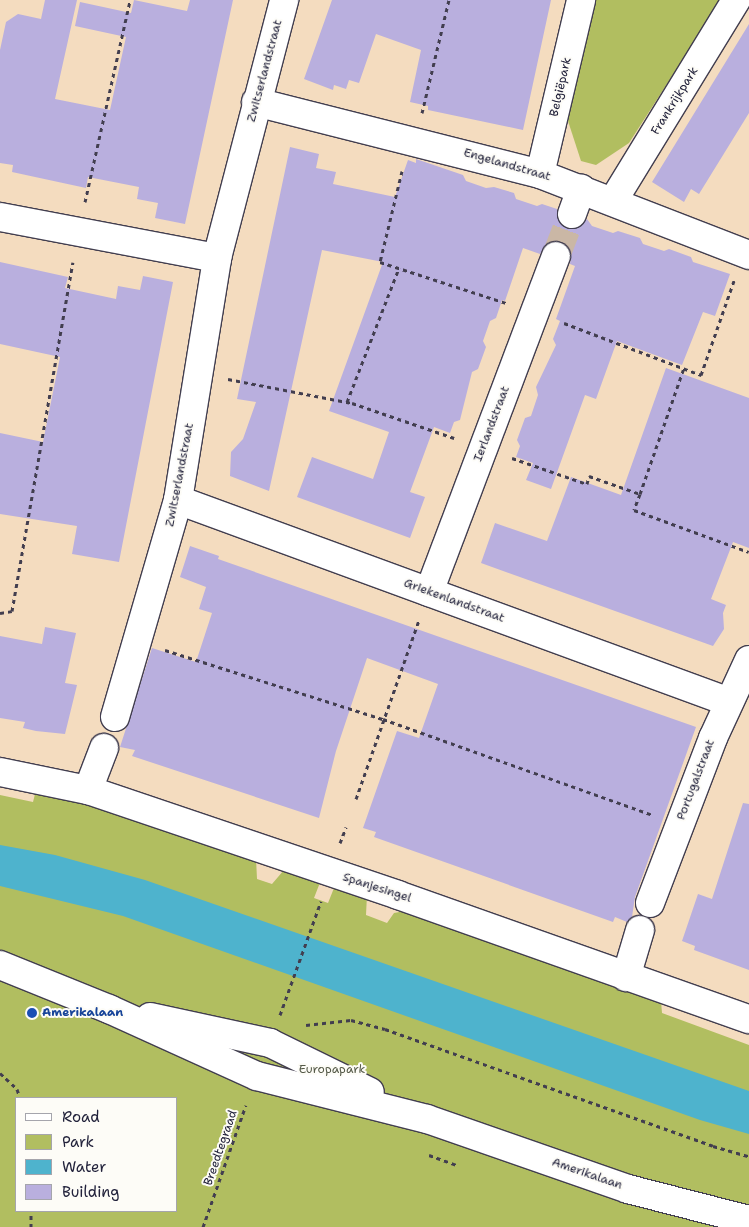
<!DOCTYPE html>
<meta charset="utf-8">
<style>
body{margin:0}
#map{position:relative;width:749px;height:1227px;overflow:hidden;background:#f4dcbf;font-family:"Shantell Sans",sans-serif}
div>[style]{position:absolute}
[style*='--x']{left:calc(var(--x)*1px);top:calc(var(--y)*1px);width:calc(var(--w)*1px);rotate:calc(var(--a)*1deg)}
.green>*{inset:0;background:#b1be60}
.water>*{inset:0;background:#4eb3cd}
.building>*{inset:0;background:#b9afde}
.minor-tunnel>*{height:28px;margin-top:-14px;transform-origin:0;background:repeating-linear-gradient(90deg,#cab7a5 0 28px,transparent 0 42px)}
.path>*{height:3px;margin-top:-1.5px;transform-origin:0;background:repeating-linear-gradient(90deg,#423e4f 0 4px,transparent 0 8px)}
.roads{filter:drop-shadow(1px 0 #423e4f) drop-shadow(-1px 0 #423e4f) drop-shadow(0 1px #423e4f) drop-shadow(0 -1px #423e4f)}
.minor>*{height:28px;margin:-14px;padding:0 14px;transform-origin:14px;border-radius:14px;background:#fff}
.dots>*{width:14px;height:14px;translate:-50% -50%;box-sizing:border-box;border:2px solid #fdfcf7;border-radius:50%}
span{translate:-50% -50%;white-space:nowrap;text-align:center;line-height:1.15;-webkit-text-stroke:4px #fdfcf7;paint-order:stroke}
.street-label{font-size:12px;color:#22223b}
.transit-label{font-size:12px;color:#164399;font-weight:700}
.left{translate:0 -50%;text-align:left}
.park-label{font-size:12px;color:#545948}
.legend{position:absolute;left:15px;top:1097px;width:162px;height:115px;box-sizing:border-box;background:#fdfcf7;border:1px solid #a5a5ac;margin:0;padding:6px 9px;list-style:none;font-size:15px;color:#22223b}
.legend li{display:flex;align-items:center;gap:10px;height:25px}
.legend b{width:25px;border:1px solid #a5a5ac}
</style>
<div id="map">
<div class="green">
<div style="clip-path:polygon(590px 0,721px 0,629px 143px,596px 165px,581px 161px,568px 121px)"></div>
<div style="clip-path:polygon(evenodd,36px 790px,97px 804px,256px 858px,257px 879px,272px 884px,284px 870px,321px 880px,314px 898px,328px 903px,336px 883px,367px 895px,366px 915px,387px 923px,394px 913px,410px 910px,661px 1001px,662px 1013px,749px 1045px,749px 1227px,0 1227px,0 795px,33px 802px,36px 790px,16px 1098px,176px 1098px,176px 1211px,16px 1211px,16px 1098px)"></div>
</div>
<div class="water">
<div style="clip-path:polygon(0 845px,55px 855px,145px 880px,749px 1091px,749px 1134px,700px 1120px,123px 916px,0 886px)"></div>
</div>
<div class="building">
<div style="clip-path:polygon(45px 0,77px 0,55px 99px,110px 110px,126px 37px,75px 26px,80px 2px,131px 13px,134px 0,187px 11px,190px 0,233px 0,185px 224px,155px 218px,158px 203px,137px 199px,139px 187px,88px 177px,86px 188px,12px 172px,13px 165px,0 163px,0 50px,6px 22px,18px 14px,41px 19px)"></div>
<div style="clip-path:polygon(332px 0,551px 0,523px 130px,428px 110px,428px 106px,410px 102px,421px 50px,376px 34px,359px 83px,349px 80px,346px 89px,334px 85px,333px 90px,304px 79px)"></div>
<div style="clip-path:polygon(749px 24px,749px 113px,699px 194px,691px 189px,684px 202px,652px 182px)"></div>
<div style="clip-path:polygon(290px 147px,319px 154px,316px 168px,336px 172px,333px 184px,395px 197px,408px 160px,416px 163px,416px 159px,463px 175px,466px 181px,486px 188px,494px 187px,514px 193px,516px 199px,537px 206px,542px 204px,557px 209px,557px 217px,566px 228px,575px 229px,587px 219px,592px 226px,613px 233px,618px 231px,640px 238px,643px 244px,664px 251px,669px 249px,691px 257px,693px 262px,730px 274px,715px 316px,703px 312px,682px 365px,617px 341px,596px 399px,585px 395px,551px 489px,526px 480px,533px 463px,516px 457px,520px 446px,517px 440px,525px 418px,531px 416px,538px 395px,536px 387px,556px 345px,553px 339px,560px 321px,556px 319px,575px 266px,570px 264px,571px 253px,561px 241px,547px 244px,540px 254px,523px 248px,505px 301px,502px 300px,496px 318px,490px 321px,483px 341px,486px 347px,478px 369px,472px 372px,460px 420px,454px 422px,450px 433px,434px 427px,410px 492px,425px 497px,410px 538px,297px 497px,312px 457px,373px 479px,389px 432px,329px 411px,383px 262px,322px 250px,269px 491px,230px 476px,231px 452px,243px 439px,256px 402px,237px 399px)"></div>
<div style="clip-path:polygon(0 262px,68px 277px,65px 288px,116px 299px,118px 286px,140px 290px,143px 276px,173px 282px,119px 562px,72px 554px,77px 526px,0 514px,0 433px,43px 442px,60px 357px,0 344px)"></div>
<div style="clip-path:polygon(666px 368px,749px 398px,749px 548px,733px 542px,711px 599px,726px 605px,723px 613px,724px 629px,713px 646px,481px 563px,495px 523px,547px 541px,571px 477px,621px 495px)"></div>
<div style="clip-path:polygon(190px 546px,219px 556px,218px 559px,696px 727px,635px 897px,632px 917px,627px 922px,615px 917px,613px 922px,374px 837px,376px 832px,363px 828px,397px 731px,419px 738px,438px 684px,367px 658px,336px 751px,319px 818px,132px 756px,135px 750px,120px 747px,152px 648px,196px 662px,212px 613px,199px 609px,206px 587px,180px 577px)"></div>
<div style="clip-path:polygon(45px 627px,76px 633px,65px 683px,77px 685px,65px 734px,36px 731px,23px 728px,25px 722px,0 718px,0 636px,42px 644px)"></div>
<div style="clip-path:polygon(743px 803px,749px 804px,749px 970px,694px 950px,695px 946px,682px 941px,698px 894px,712px 899px)"></div>
</div>
<div class="minor-tunnel">
<div style="--x:556;--y:256;--w:45;--a:-69.1"></div>
</div>
<div class="path">
<div style="--x:422;--y:113;--w:116;--a:-76.6"></div>
<div style="--x:402;--y:171;--w:94;--a:103.6"></div>
<div style="--x:380;--y:262;--w:133;--a:18"></div>
<div style="--x:85;--y:202;--w:207;--a:-77.4"></div>
<div style="--x:564;--y:323;--w:147;--a:20.8"></div>
<div style="--x:701;--y:375;--w:100;--a:-70.7"></div>
<div style="--x:228;--y:379;--w:126;--a:11"></div>
<div style="--x:352;--y:403;--w:108;--a:18.9"></div>
<div style="--x:347;--y:402;--w:144;--a:-68.8"></div>
<div style="--x:512;--y:458;--w:79;--a:19.1"></div>
<div style="--x:587;--y:484;--w:8;--a:-76"></div>
<div style="--x:589;--y:476;--w:54;--a:19.4"></div>
<div style="--x:640;--y:494;--w:133;--a:-70.8"></div>
<div style="--x:640;--y:494;--w:17;--a:111"></div>
<div style="--x:634;--y:510;--w:122;--a:20.1"></div>
<div style="--x:0;--y:613;--w:12;--a:-9"></div>
<div style="--x:12;--y:611;--w:354;--a:-80.1"></div>
<div style="--x:165;--y:650;--w:229;--a:17.6"></div>
<div style="--x:383;--y:719;--w:286;--a:19.6"></div>
<div style="--x:356;--y:799;--w:190;--a:-70.6"></div>
<div style="--x:340;--y:843;--w:17;--a:-69"></div>
<div style="--x:280;--y:1015;--w:121;--a:-70.2"></div>
<div style="--x:306;--y:1025;--w:45;--a:-6.3"></div>
<div style="--x:351;--y:1020;--w:35;--a:15"></div>
<div style="--x:385;--y:1029;--w:348;--a:19.6"></div>
<div style="--x:713;--y:1146;--w:37;--a:16"></div>
<div style="--x:0;--y:1073;--w:23;--a:43"></div>
<div style="--x:17;--y:1089;--w:9;--a:72"></div>
<div style="--x:429;--y:1155;--w:29;--a:20"></div>
<div style="--x:31;--y:1227;--w:16;--a:-90"></div>
<div style="--x:203;--y:1227;--w:129;--a:-70.6"></div>
</div>
<div class="roads">
<div class="minor">
<div style="--x:256;--y:102;--w:293;--a:14.2"></div>
<div style="--x:540;--y:174;--w:224;--a:21.2"></div>
<div style="--x:540;--y:174;--w:179;--a:-76.7"></div>
<div style="--x:613;--y:201;--w:236;--a:-58.5"></div>
<div style="--x:572;--y:214;--w:27;--a:-70"></div>
<div style="--x:0;--y:217;--w:221;--a:10.7"></div>
<div style="--x:178;--y:500;--w:587;--a:20.13"></div>
<div style="--x:429;--y:592;--w:359;--a:-69.3"></div>
<div style="--x:115;--y:717;--w:226;--a:-73.8"></div>
<div style="--x:178;--y:500;--w:245;--a:-80.8"></div>
<div style="--x:217;--y:258;--w:267;--a:-75.4"></div>
<div style="--x:0;--y:772;--w:90;--a:11.6"></div>
<div style="--x:88;--y:790;--w:327;--a:18.7"></div>
<div style="--x:398;--y:895;--w:372;--a:19.5"></div>
<div style="--x:88;--y:790;--w:45;--a:-69.1"></div>
<div style="--x:650;--y:903;--w:177;--a:-69.1"></div>
<div style="--x:713;--y:738;--w:86;--a:-65.2"></div>
<div style="--x:0;--y:965;--w:118;--a:22"></div>
<div style="--x:109;--y:1009;--w:162;--a:24.4"></div>
<div style="--x:257;--y:1076;--w:175;--a:14.2"></div>
<div style="--x:427;--y:1119;--w:213;--a:19.2"></div>
<div style="--x:628;--y:1189;--w:125;--a:14.4"></div>
<div style="--x:626;--y:977;--w:49;--a:-73.4"></div>
<div style="--x:150;--y:1017;--w:123;--a:12.2"></div>
<div style="--x:270;--y:1043;--w:111;--a:26.1"></div>
</div>
</div>
<div class="dots">
<div style="left:32px;top:1013px;background:#1a4fb4"></div>
</div>
<div class="street-label">
<span style="left:265px;top:71px;rotate:-75deg">Zwitserlandstraat</span>
<span style="left:561px;top:87px;rotate:-77deg">Belgiëpark</span>
<span style="left:675px;top:101px;rotate:-58deg">Frankrijkpark</span>
<span style="left:507px;top:165px;rotate:16deg">Engelandstraat</span>
<span style="left:492px;top:424px;rotate:-69deg">Ierlandstraat</span>
<span style="left:180px;top:475px;rotate:-79deg">Zwitserlandstraat</span>
<span style="left:454px;top:601px;rotate:20deg">Griekenlandstraat</span>
<span style="left:696px;top:780px;rotate:-69deg">Portugalstraat</span>
<span style="left:377px;top:888px;rotate:18deg">Spanjesingel</span>
<span style="left:221px;top:1148px;rotate:-71deg">Breedtegraad</span>
<span style="left:587px;top:1174px;rotate:19deg">Amerikalaan</span>
</div>
<div class="transit-label">
<span class="left" style="left:42px;top:1013px">Amerikalaan</span>
</div>
<div class="park-label">
<span style="left:332px;top:1070px">Europapark</span>
</div>
<ul class="legend">
<li><b style="height:6px;background:#fff"></b>Road</li>
<li><b style="height:14px;background:#b1be60"></b>Park</li>
<li><b style="height:14px;background:#4eb3cd"></b>Water</li>
<li><b style="height:14px;background:#b9afde"></b>Building</li>
</ul>
</div>
